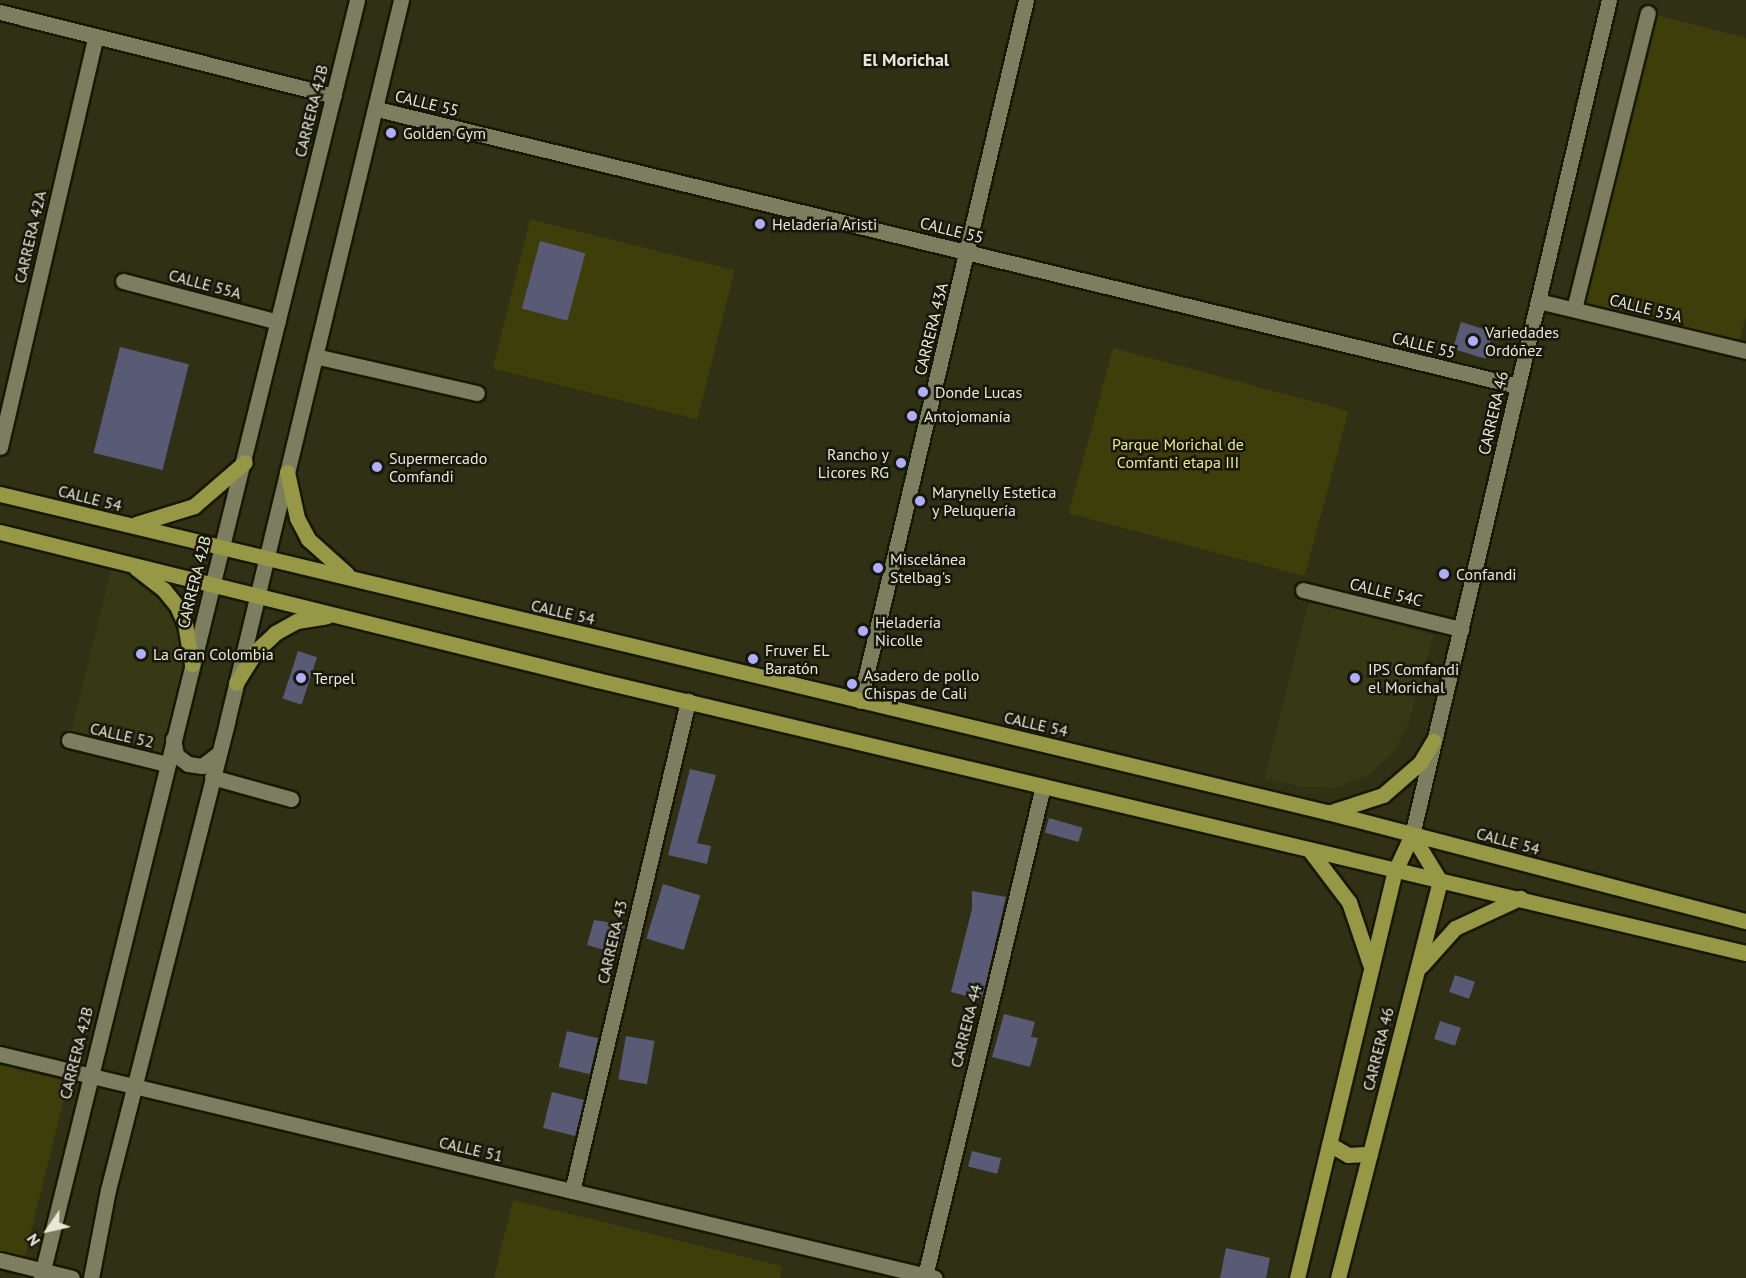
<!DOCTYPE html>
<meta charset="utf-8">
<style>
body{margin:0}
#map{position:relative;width:1746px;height:1278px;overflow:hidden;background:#2f3014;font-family:"PT Sans",sans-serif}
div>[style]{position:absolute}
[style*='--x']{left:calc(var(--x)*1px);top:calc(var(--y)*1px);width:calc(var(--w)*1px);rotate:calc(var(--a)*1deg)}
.built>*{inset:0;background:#373814}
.green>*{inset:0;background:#3e3e0b;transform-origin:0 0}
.building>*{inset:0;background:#595a75;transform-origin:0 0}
.roads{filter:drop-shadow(2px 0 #171800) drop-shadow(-2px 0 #171800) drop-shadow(0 2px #171800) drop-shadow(0 -2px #171800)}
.minor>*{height:15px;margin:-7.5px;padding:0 7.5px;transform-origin:7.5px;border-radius:7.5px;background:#7c7e5f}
.major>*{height:15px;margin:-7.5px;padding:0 7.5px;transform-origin:7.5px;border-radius:7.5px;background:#969846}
.dots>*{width:16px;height:16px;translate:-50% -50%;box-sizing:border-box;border:3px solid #17170b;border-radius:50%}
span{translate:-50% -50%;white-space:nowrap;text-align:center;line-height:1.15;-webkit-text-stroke:5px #17170b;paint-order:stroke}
.street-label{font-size:16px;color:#e7e9d8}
.poi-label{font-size:16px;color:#e7e9d8}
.left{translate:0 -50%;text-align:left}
.right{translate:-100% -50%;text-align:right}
.park-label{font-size:16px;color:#e8eb8c}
.neighbourhood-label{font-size:18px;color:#e7e9d8;font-weight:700}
.north{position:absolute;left:18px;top:1200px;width:60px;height:60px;-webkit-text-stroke:4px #17170b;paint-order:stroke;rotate:236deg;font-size:16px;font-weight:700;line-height:24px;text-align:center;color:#e7e9d8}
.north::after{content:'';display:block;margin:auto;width:21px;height:27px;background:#e7e9d8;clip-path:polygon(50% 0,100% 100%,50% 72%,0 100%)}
</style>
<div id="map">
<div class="built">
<div style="clip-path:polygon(114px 558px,164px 590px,191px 644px,167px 764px,69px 740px)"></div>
<div style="clip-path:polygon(1309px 600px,1434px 635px,1409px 721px,1393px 753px,1367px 776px,1334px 788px,1300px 787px,1265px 778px)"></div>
</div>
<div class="green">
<div style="clip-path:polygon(1648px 13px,1746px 38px,1746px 316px,1737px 349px,1574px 309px)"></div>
<div style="left:530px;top:219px;width:211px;height:154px;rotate:14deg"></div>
<div style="left:1113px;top:348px;width:244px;height:171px;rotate:15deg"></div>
<div style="clip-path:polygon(0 1065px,68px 1082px,24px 1260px,0 1254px)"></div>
<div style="clip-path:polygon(513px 1200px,782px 1266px,780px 1278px,494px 1278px)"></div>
</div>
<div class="building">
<div style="left:540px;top:241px;width:47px;height:70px;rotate:15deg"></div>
<div style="left:1461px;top:322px;width:34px;height:28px;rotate:17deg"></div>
<div style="left:120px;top:347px;width:71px;height:109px;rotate:14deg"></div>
<div style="left:298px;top:651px;width:20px;height:50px;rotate:18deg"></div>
<div style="clip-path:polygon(690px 769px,716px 775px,697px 843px,711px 846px,707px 864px,668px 855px)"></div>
<div style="left:1049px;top:818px;width:35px;height:15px;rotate:16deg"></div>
<div style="left:663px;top:884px;width:39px;height:57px;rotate:17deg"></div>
<div style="clip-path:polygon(972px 891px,1006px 897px,982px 1000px,951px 992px,972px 909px)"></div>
<div style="clip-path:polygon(594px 920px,625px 925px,618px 954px,587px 945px)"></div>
<div style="left:1455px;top:975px;width:21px;height:18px;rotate:19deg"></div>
<div style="clip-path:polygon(1004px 1014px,1035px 1022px,1031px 1037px,1038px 1038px,1030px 1067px,992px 1057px)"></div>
<div style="left:1440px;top:1021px;width:22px;height:19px;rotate:18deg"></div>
<div style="left:567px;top:1031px;width:32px;height:37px;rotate:13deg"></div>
<div style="left:626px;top:1036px;width:29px;height:44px;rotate:10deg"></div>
<div style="left:552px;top:1092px;width:33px;height:37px;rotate:14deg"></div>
<div style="left:972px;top:1151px;width:30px;height:16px;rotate:14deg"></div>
<div style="clip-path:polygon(1226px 1248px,1270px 1258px,1266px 1278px,1220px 1278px)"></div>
</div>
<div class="roads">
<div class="minor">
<div style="--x:0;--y:12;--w:344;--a:14.1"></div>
<div style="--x:377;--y:109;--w:1174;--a:13.65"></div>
<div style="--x:123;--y:281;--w:160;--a:14.8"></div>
<div style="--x:1538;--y:301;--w:214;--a:13.5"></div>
<div style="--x:1574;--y:309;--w:305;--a:-76"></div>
<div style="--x:315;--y:356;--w:166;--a:12.9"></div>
<div style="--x:0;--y:447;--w:422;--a:-76.9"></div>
<div style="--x:1303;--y:590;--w:163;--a:13.9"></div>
<div style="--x:860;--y:701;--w:720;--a:-76.68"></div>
<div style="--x:173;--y:739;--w:16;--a:79"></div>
<div style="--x:176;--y:755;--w:15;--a:37"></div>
<div style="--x:188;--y:764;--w:14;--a:8"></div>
<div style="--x:202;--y:766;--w:21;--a:-37"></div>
<div style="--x:69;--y:740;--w:101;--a:13.8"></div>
<div style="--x:212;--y:777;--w:82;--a:15.6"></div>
<div style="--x:1412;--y:835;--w:858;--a:-76.73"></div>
<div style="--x:0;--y:1054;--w:961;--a:13.47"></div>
<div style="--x:572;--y:1191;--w:504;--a:-76.68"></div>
<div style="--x:0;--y:1260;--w:74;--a:14"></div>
<div style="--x:925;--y:1276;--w:504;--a:-76.46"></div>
<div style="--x:41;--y:1278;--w:1316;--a:-76.11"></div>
<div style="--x:91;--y:1278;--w:90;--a:-79.1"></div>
<div style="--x:108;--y:1190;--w:483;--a:-75.7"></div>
<div style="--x:227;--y:722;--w:743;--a:-76.45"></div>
</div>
<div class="major">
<div style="--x:287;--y:472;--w:47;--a:77.7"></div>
<div style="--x:297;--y:518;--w:24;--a:62"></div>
<div style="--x:308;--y:539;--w:52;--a:41.9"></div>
<div style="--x:0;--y:494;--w:1365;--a:13.48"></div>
<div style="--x:1327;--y:812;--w:433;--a:14.6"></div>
<div style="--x:136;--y:524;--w:61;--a:-17.2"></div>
<div style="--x:194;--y:506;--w:67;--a:-40.8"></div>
<div style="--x:0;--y:532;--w:615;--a:13.92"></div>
<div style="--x:597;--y:680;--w:1181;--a:13.37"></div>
<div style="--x:136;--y:568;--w:36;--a:38"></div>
<div style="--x:164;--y:590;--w:21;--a:51"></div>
<div style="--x:177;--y:606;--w:20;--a:66"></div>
<div style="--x:185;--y:624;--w:41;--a:80.1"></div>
<div style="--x:236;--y:683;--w:38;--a:-58"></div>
<div style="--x:256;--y:651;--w:26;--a:-43"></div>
<div style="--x:275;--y:633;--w:25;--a:-29"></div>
<div style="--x:297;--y:621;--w:30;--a:-9"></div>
<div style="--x:1334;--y:811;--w:52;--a:-18.1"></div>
<div style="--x:1383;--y:795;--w:49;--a:-40.9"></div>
<div style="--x:1420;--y:763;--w:26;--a:-59"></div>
<div style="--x:1311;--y:852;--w:63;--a:52.8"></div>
<div style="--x:1349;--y:902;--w:65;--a:71.3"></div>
<div style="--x:1421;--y:966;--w:51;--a:-48.2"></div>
<div style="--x:1455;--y:928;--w:72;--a:-24.8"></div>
<div style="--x:1329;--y:1144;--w:22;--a:30"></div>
<div style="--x:1348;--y:1155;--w:22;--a:-3"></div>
<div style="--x:1297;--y:1278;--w:419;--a:-76.5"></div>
<div style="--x:1395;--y:871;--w:40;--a:-65"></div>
<div style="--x:1338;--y:1278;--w:410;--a:-75.6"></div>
<div style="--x:1440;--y:881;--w:54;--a:-121.3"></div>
</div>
</div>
<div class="dots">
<div style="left:391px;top:133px;background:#afaefa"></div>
<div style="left:760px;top:224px;background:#afaefa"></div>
<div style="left:1473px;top:341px;background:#afaefa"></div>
<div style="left:923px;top:392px;background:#afaefa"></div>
<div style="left:912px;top:416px;background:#afaefa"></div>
<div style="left:901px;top:463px;background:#afaefa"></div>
<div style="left:377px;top:467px;background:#afaefa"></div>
<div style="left:920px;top:501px;background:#afaefa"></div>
<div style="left:878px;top:568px;background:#afaefa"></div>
<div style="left:1444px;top:574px;background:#afaefa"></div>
<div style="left:863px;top:631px;background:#afaefa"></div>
<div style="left:141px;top:654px;background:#afaefa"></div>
<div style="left:753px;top:659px;background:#afaefa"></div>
<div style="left:301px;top:678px;background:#afaefa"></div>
<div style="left:1355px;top:678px;background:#afaefa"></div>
<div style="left:852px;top:684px;background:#afaefa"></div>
</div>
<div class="street-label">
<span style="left:427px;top:103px;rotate:14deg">CALLE 55</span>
<span style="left:311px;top:111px;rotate:-76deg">CARRERA 42B</span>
<span style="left:952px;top:230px;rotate:14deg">CALLE 55</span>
<span style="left:30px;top:237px;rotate:-77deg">CARRERA 42A</span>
<span style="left:205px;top:284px;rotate:15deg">CALLE 55A</span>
<span style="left:1646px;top:308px;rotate:14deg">CALLE 55A</span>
<span style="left:931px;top:329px;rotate:-76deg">CARRERA 43A</span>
<span style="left:1424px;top:345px;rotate:14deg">CALLE 55</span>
<span style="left:1493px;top:413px;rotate:-77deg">CARRERA 46</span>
<span style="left:90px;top:498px;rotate:14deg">CALLE 54</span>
<span style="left:194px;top:582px;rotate:-76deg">CARRERA 42B</span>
<span style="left:1386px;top:592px;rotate:14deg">CALLE 54C</span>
<span style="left:563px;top:612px;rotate:13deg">CALLE 54</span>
<span style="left:1036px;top:724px;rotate:13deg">CALLE 54</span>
<span style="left:122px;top:735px;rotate:13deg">CALLE 52</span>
<span style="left:1508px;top:841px;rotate:15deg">CALLE 54</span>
<span style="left:612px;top:942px;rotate:-77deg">CARRERA 43</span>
<span style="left:966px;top:1026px;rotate:-76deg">CARRERA 44</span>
<span style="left:1378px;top:1049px;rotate:-76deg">CARRERA 46</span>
<span style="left:76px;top:1053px;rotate:-76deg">CARRERA 42B</span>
<span style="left:471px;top:1149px;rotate:13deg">CALLE 51</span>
</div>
<div class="poi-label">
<span class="left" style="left:403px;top:133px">Golden Gym</span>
<span class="left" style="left:772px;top:224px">Heladería Aristi</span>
<span class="left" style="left:1485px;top:341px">Variedades<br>Ordóñez</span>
<span class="left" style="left:935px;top:392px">Donde Lucas</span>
<span class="left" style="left:924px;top:416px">Antojomanía</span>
<span class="right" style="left:889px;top:463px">Rancho y<br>Licores RG</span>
<span class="left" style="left:389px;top:467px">Supermercado<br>Comfandi</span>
<span class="left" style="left:932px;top:501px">Marynelly Estetica<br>y Peluquería</span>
<span class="left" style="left:890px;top:568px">Miscelánea<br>Stelbag's</span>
<span class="left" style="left:1456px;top:574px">Confandi</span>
<span class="left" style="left:875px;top:631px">Heladería<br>Nicolle</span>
<span class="left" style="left:765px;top:659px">Fruver EL<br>Baratón</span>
<span class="left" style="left:153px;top:654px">La Gran Colombia</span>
<span class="left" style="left:1368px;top:678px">IPS Comfandi<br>el Morichal</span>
<span class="left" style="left:864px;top:684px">Asadero de pollo<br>Chispas de Cali</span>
<span class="left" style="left:313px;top:678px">Terpel</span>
</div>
<div class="park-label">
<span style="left:1178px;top:453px">Parque Morichal de<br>Comfanti etapa III</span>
</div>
<div class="neighbourhood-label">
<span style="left:906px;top:60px">El Morichal</span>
</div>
<div class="north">N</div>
</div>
